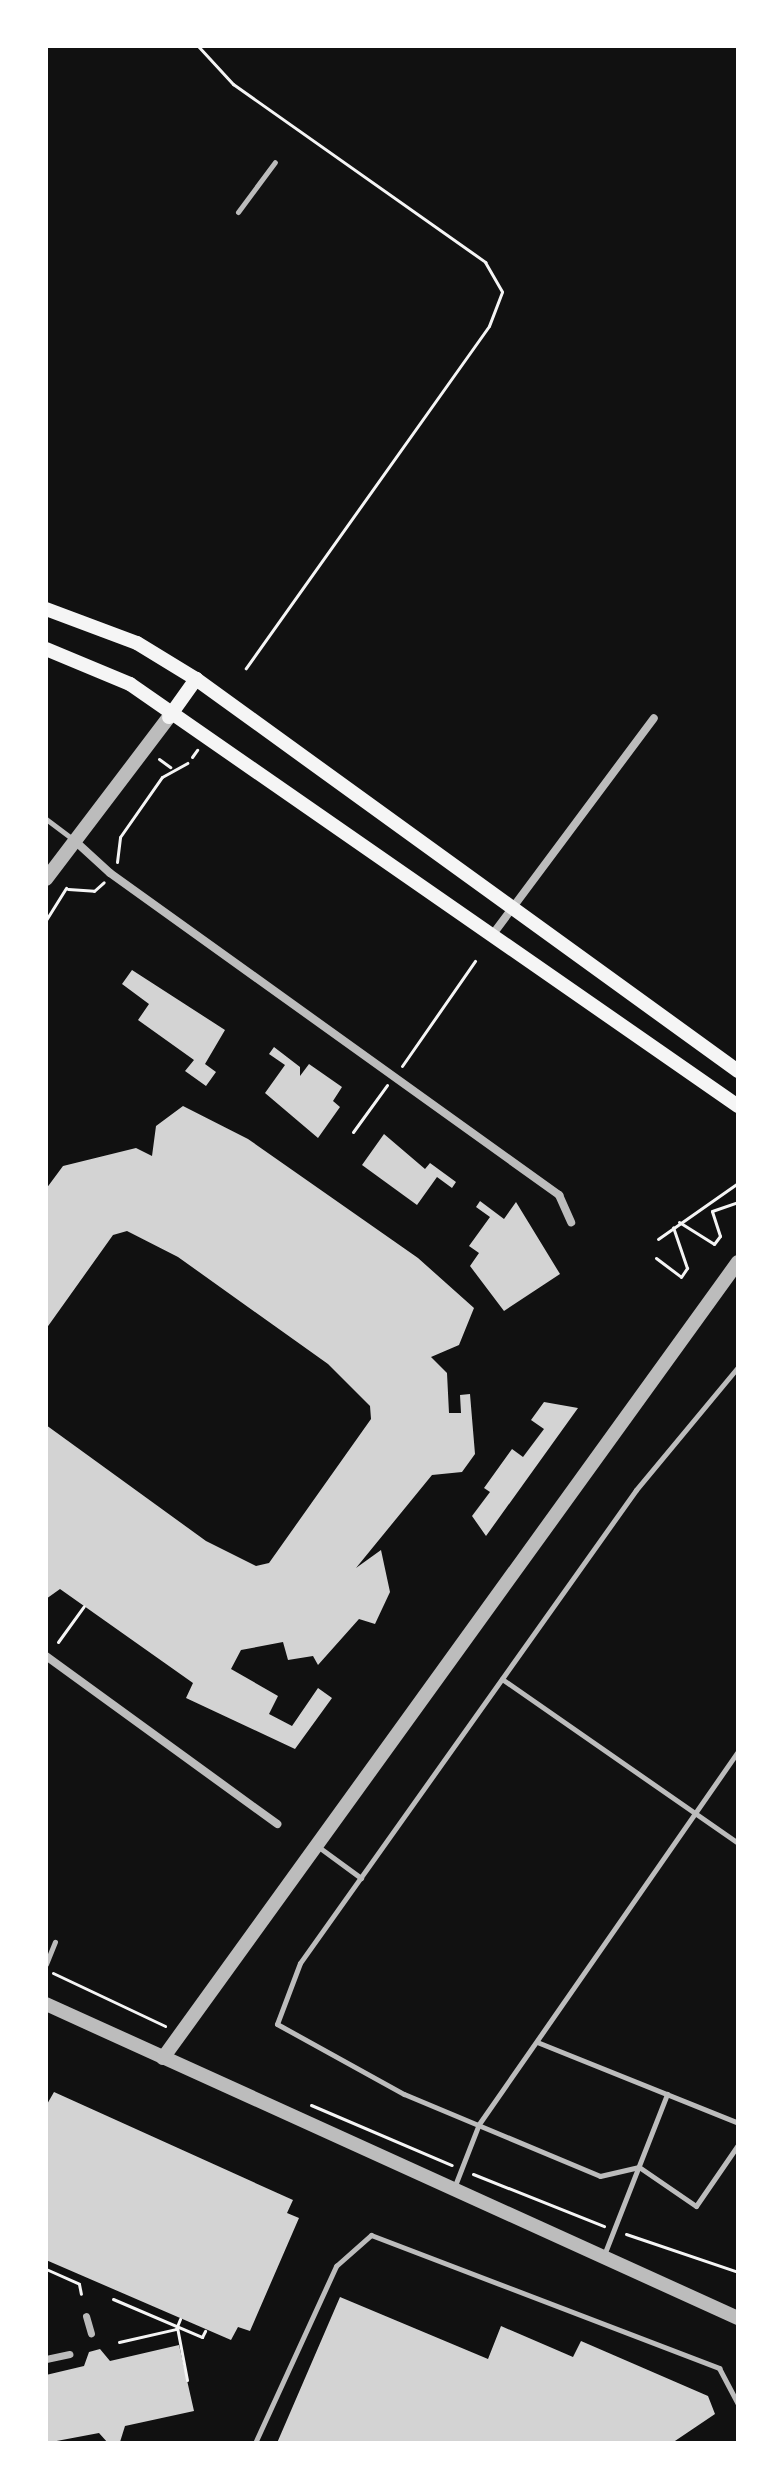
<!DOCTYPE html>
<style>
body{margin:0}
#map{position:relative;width:784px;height:2489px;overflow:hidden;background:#111;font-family:"IBM Plex Sans",sans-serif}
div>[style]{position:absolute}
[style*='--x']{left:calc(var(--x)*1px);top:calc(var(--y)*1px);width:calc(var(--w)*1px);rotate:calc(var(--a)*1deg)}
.building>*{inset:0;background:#d3d3d3}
.path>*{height:3px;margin:-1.5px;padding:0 1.5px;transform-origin:1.5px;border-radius:1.5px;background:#f5f5f5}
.service>*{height:5px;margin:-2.5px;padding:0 2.5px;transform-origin:2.5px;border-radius:2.5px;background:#bcbcbc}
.pedestrian>*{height:7px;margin:-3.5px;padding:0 3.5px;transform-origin:3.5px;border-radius:3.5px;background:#bcbcbc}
.minor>*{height:8px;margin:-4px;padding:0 4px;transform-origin:4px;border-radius:4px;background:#bcbcbc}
.tertiary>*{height:14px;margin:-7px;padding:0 7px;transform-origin:7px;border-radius:7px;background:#bcbcbc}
.secondary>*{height:14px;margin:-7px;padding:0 7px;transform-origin:7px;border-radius:7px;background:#f5f5f5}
span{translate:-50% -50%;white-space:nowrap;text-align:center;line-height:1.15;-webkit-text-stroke:6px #fff;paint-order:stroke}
.frame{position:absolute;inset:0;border:48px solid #fff;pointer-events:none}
</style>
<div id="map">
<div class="building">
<div style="clip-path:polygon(132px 970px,225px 1030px,205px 1064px,216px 1072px,206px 1086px,185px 1071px,194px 1060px,138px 1020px,149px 1004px,122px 984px)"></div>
<div style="clip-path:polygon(274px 1047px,300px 1067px,300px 1076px,309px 1064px,342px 1087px,333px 1101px,340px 1107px,318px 1138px,265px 1093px,285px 1065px,269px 1054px)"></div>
<div style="clip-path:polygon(183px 1106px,248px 1139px,418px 1258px,474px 1308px,459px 1345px,431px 1357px,447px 1373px,449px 1413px,461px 1413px,460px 1395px,470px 1394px,475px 1454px,462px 1472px,432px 1475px,356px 1568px,381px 1550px,390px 1592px,375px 1624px,359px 1619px,318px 1665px,313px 1656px,288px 1660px,283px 1642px,241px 1650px,231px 1669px,278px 1696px,269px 1714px,292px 1726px,318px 1688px,332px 1698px,295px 1749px,186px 1698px,193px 1683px,60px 1589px,46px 1599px,46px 1425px,206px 1541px,256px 1566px,269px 1563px,371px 1419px,370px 1406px,328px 1364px,178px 1257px,127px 1231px,113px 1235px,46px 1329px,46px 1189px,63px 1166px,136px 1148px,152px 1156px,156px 1126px)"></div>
<div style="clip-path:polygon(384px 1134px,425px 1169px,430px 1163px,456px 1182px,452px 1188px,437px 1177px,417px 1205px,362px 1165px)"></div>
<div style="clip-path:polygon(480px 1201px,504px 1219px,516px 1202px,560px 1274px,504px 1311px,470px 1266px,479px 1253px,469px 1246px,490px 1217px,476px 1207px)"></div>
<div style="clip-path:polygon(544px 1402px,578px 1408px,486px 1536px,472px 1516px,490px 1492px,484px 1488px,512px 1449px,523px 1457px,544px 1429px,531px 1420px)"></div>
<div style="clip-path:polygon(54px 2092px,293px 2200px,287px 2213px,299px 2218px,250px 2331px,238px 2327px,231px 2340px,46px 2260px,46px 2106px)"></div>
<div style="clip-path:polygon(340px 2297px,488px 2359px,501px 2326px,573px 2357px,581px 2341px,708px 2396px,715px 2414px,672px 2443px,277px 2443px)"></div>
<div style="clip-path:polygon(179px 2345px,194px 2411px,125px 2426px,120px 2442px,108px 2443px,99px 2433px,46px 2443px,46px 2375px,84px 2366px,89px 2352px,100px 2349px,110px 2361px)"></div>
</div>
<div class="path">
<div style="--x:198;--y:46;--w:52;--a:47.4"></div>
<div style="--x:233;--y:84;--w:309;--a:35.2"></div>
<div style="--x:485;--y:262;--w:34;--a:60"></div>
<div style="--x:502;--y:292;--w:36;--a:111"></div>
<div style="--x:489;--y:326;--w:420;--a:125.4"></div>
<div style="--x:192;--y:757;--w:9;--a:-54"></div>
<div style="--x:159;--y:759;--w:14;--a:36"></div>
<div style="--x:117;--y:862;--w:25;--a:-83"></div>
<div style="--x:120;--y:837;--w:73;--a:-55"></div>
<div style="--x:162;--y:777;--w:29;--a:-29"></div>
<div style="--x:68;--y:889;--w:26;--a:4"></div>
<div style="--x:94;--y:891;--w:13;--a:-42"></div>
<div style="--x:46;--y:920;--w:38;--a:-58"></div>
<div style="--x:402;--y:1066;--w:128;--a:-55.2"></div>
<div style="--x:353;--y:1132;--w:58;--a:-54.1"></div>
<div style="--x:679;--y:1222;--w:41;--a:32.2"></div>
<div style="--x:714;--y:1244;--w:10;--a:-53"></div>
<div style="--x:720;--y:1236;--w:26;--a:-108"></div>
<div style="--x:712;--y:1211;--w:28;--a:-19"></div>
<div style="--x:658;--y:1239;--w:98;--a:-35"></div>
<div style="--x:656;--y:1258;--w:31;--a:37"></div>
<div style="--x:681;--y:1277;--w:11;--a:-56"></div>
<div style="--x:687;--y:1268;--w:43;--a:-108.9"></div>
<div style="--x:58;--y:1642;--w:44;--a:-54.2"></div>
<div style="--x:53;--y:1973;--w:124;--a:25.3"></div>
<div style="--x:311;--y:2105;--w:153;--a:23.1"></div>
<div style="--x:473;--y:2174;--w:141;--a:21.7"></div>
<div style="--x:626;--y:2234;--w:118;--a:18.7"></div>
<div style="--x:46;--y:2269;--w:36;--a:24"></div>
<div style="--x:79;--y:2284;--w:10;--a:79"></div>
<div style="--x:113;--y:2299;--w:97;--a:23.1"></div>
<div style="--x:202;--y:2337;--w:7;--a:-63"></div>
<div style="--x:177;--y:2327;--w:54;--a:79.3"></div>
<div style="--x:119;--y:2342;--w:58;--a:-12.8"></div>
<div style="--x:176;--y:2329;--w:11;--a:-68"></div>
</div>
<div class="service">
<div style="--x:238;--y:212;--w:62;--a:-53.5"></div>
<div style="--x:46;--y:819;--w:35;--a:37"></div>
<div style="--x:738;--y:1367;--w:160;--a:129.7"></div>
<div style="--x:636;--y:1490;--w:580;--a:125.39"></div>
<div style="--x:300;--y:1963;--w:65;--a:110.7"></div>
<div style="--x:277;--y:2024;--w:145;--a:28.9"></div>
<div style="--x:404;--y:2094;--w:212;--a:22.7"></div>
<div style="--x:600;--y:2176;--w:40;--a:-13"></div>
<div style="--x:639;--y:2167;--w:69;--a:34.4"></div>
<div style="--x:696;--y:2206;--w:74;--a:-55.5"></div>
<div style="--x:502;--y:1679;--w:287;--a:34.8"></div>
<div style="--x:320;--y:1848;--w:51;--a:36.2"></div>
<div style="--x:46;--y:1964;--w:24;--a:-68"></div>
<div style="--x:537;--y:2042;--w:217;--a:21.9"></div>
<div style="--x:454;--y:2188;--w:69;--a:-68.7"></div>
<div style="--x:479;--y:2124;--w:454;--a:-55.2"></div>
<div style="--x:604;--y:2255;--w:173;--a:-68.6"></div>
<div style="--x:255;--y:2443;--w:195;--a:-65.4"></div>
<div style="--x:336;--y:2266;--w:47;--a:-41.5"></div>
<div style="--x:371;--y:2235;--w:373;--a:20.9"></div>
<div style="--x:719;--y:2368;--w:41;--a:62.2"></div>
</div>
<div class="pedestrian">
<div style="--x:86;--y:2316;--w:18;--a:74"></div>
<div style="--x:46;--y:2359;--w:24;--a:-12"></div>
</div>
<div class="minor">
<div style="--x:75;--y:841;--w:47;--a:42.4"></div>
<div style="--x:110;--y:873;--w:553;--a:35.65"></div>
<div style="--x:559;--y:1195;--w:30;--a:66"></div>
<div style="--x:493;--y:934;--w:269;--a:-53.3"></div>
<div style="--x:46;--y:1656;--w:286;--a:36"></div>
</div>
<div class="tertiary">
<div style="--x:46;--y:879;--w:203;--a:-52.8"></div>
<div style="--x:46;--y:2004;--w:760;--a:24.41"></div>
<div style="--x:163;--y:2058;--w:982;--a:-54.16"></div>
</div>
<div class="secondary">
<div style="--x:46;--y:609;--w:97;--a:20.5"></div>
<div style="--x:137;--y:643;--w:69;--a:31.4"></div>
<div style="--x:196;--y:679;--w:669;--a:35.88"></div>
<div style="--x:46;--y:649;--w:91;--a:22.6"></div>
<div style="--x:130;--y:684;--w:740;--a:34.76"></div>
<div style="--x:169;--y:717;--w:47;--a:-54.6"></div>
</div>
<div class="frame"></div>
</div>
